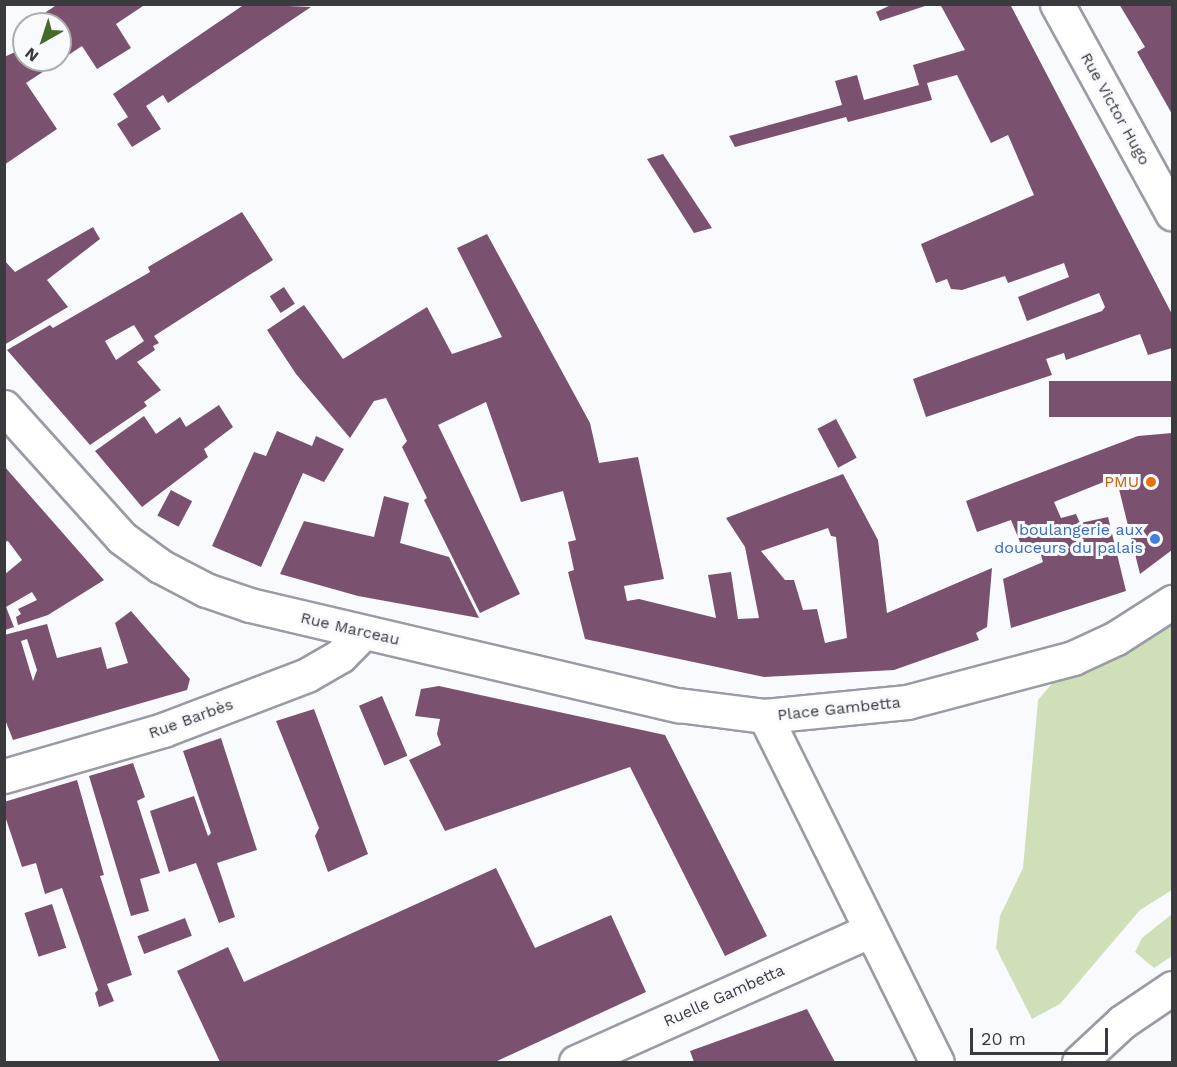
<!DOCTYPE html>
<meta charset="utf-8">
<style>
body{margin:0}
#map{position:relative;width:1177px;height:1067px;overflow:hidden;background:#f9fafe;font-family:"Work Sans",sans-serif}
div>[style]{position:absolute}
[style*='--x']{left:calc(var(--x)*1px);top:calc(var(--y)*1px);width:calc(var(--w)*1px);rotate:calc(var(--a)*1deg)}
.green>*{inset:0;background:#cfe0b8}
.building>*{inset:0;background:#7a526f;transform-origin:0 0}
.roads{filter:drop-shadow(2px 0 #9a9ba4) drop-shadow(-2px 0 #9a9ba4) drop-shadow(0 2px #9a9ba4) drop-shadow(0 -2px #9a9ba4)}
.minor>*{height:33px;margin:-16.5px;padding:0 16.5px;transform-origin:16.5px;border-radius:16.5px;background:#fff}
.dots>*{width:16px;height:16px;translate:-50% -50%;box-sizing:border-box;border:3px solid #f9fafe;border-radius:50%}
span{translate:-50% -50%;white-space:nowrap;text-align:center;line-height:1.15;-webkit-text-stroke:6px #f9fafe;paint-order:stroke}
.street-label{font-size:16px;color:#3b3b3f}
.food-label{font-size:16px;color:#c56008}
.right{translate:-100% -50%;text-align:right}
.shop-label{font-size:16px;color:#366cbe}
.frame{position:absolute;inset:0;border:6px solid #3b3b3f;pointer-events:none}
.north{position:absolute;left:12px;top:12px;width:60px;height:60px;box-sizing:border-box;background:#f9fafe;border:2px solid #adaeb2;border-radius:50%;rotate:219deg;font-size:16px;font-weight:700;line-height:24px;text-align:center;color:#3b3b3f}
.north::after{content:'';display:block;margin:auto;width:21px;height:27px;background:#446b27;clip-path:polygon(50% 0,100% 100%,50% 72%,0 100%)}
.scale{position:absolute;left:970px;top:1028px;width:138px;height:27px;box-sizing:border-box;border:3px solid #3b3b3f;border-top:0;padding-left:8px;font-size:18px;line-height:21px;white-space:nowrap;color:#3b3b3f;-webkit-text-stroke:4px #f9fafe;paint-order:stroke}
</style>
<div id="map">
<div class="green">
<div style="clip-path:polygon(1172px 620px,1172px 890px,1140px 910px,1060px 1004px,1032px 1019px,996px 948px,1000px 916px,1023px 868px,1038px 700px,1055px 680px,1098px 664px)"></div>
<div style="clip-path:polygon(1172px 914px,1172px 956px,1154px 968px,1135px 952px,1142px 938px)"></div>
</div>
<div class="building">
<div style="clip-path:polygon(58px 4px,146px 4px,116px 24px,131px 48px,97px 69px,82px 46px,26px 83px,57px 129px,4px 165px,4px 57px,24px 48px,24px 60px,60px 60px,60px 24px,41px 24px,37px 18px)"></div>
<div style="clip-path:polygon(245px 4px,311px 7px,168px 103px,163px 95px,146px 106px,161px 129px,132px 147px,117px 124px,128px 117px,113px 94px)"></div>
<div style="clip-path:polygon(893px 4px,928px 4px,928px 5px,880px 21px,876px 12px)"></div>
<div style="clip-path:polygon(940px 4px,1010px 4px,1172px 314px,1172px 348px,1148px 355px,1140px 334px,1066px 360px,1064px 353px,1046px 359px,1052px 375px,926px 417px,913px 379px,1102px 311px,1105px 307px,1099px 293px,1027px 321px,1018px 297px,1069px 277px,1064px 263px,1008px 283px,1005px 276px,962px 290px,951px 289px,947px 279px,936px 283px,921px 244px,1034px 195px,1008px 135px,991px 143px,957px 75px,927px 83px,932px 100px,848px 122px,846px 117px,735px 147px,729px 136px,842px 105px,835px 81px,857px 75px,864px 100px,919px 85px,913px 65px,965px 50px)"></div>
<div style="clip-path:polygon(1119px 4px,1172px 4px,1172px 114px,1137px 52px,1145px 47px)"></div>
<div style="clip-path:polygon(663px 154px,712px 228px,694px 233px,647px 159px)"></div>
<div style="clip-path:polygon(evenodd,242px 212px,273px 260px,154px 336px,159px 343px,153px 346px,155px 350px,137px 362px,161px 390px,144px 402px,147px 406px,90px 445px,7px 350px,50px 325px,53px 328px,150px 272px,148px 267px,242px 212px,134px 325px,144px 341px,116px 360px,105px 341px,134px 325px)"></div>
<div style="clip-path:polygon(93px 227px,100px 239px,47px 280px,68px 307px,4px 345px,4px 260px,15px 272px)"></div>
<div style="clip-path:polygon(evenodd,487px 234px,590px 423px,599px 463px,638px 457px,664px 579px,624px 586px,627px 601px,639px 599px,716px 618px,708px 575px,731px 572px,738px 619px,759px 618px,745px 547px,726px 518px,843px 474px,878px 540px,887px 613px,992px 568px,987px 627px,976px 633px,979px 640px,894px 670px,764px 677px,585px 639px,568px 572px,574px 570px,568px 542px,576px 540px,563px 491px,521px 502px,486px 402px,438px 425px,520px 594px,480px 613px,424px 500px,427px 498px,402px 447px,407px 441px,386px 398px,374px 401px,350px 438px,296px 374px,267px 330px,304px 305px,343px 359px,427px 307px,452px 354px,502px 337px,457px 248px,487px 234px,828px 528px,831px 536px,836px 537px,847px 638px,825px 643px,817px 609px,803px 610px,794px 580px,785px 580px,761px 551px,828px 528px)"></div>
<div style="left:284px;top:287px;width:20px;height:17px;rotate:57deg"></div>
<div style="left:1172px;top:381px;width:36px;height:123px;rotate:90deg"></div>
<div style="clip-path:polygon(219px 405px,233px 427px,204px 449px,208px 457px,142px 507px,95px 451px,144px 416px,156px 434px,180px 417px,186px 427px)"></div>
<div style="left:836px;top:419px;width:44px;height:21px;rotate:62deg"></div>
<div style="clip-path:polygon(277px 431px,312px 446px,316px 436px,344px 449px,324px 482px,303px 473px,261px 567px,212px 546px,254px 452px,266px 456px)"></div>
<div style="clip-path:polygon(1172px 433px,1172px 550px,1140px 574px,1116px 477px,1054px 502px,1061px 518px,1076px 514px,1080px 523px,1108px 517px,1126px 591px,1011px 628px,1003px 579px,1043px 562px,1038px 545px,1024px 552px,1011px 520px,977px 532px,966px 501px,1138px 436px)"></div>
<div style="clip-path:polygon(4px 466px,104px 580px,48px 615px,18px 625px,16px 617px,21px 614px,18px 609px,37px 600px,32px 592px,6px 607px,14px 627px,5px 630px,4px 575px,22px 560px,8px 541px,4px 542px)"></div>
<div style="left:171px;top:490px;width:24px;height:29px;rotate:28deg"></div>
<div style="clip-path:polygon(384px 496px,409px 503px,400px 543px,449px 557px,479px 618px,358px 596px,280px 574px,304px 521px,374px 537px)"></div>
<div style="clip-path:polygon(evenodd,131px 611px,190px 679px,187px 690px,13px 740px,4px 717px,4px 635px,47px 624px,57px 658px,101px 647px,107px 669px,128px 663px,115px 623px,131px 611px,27px 639px,37px 670px,33px 681px,21px 641px,27px 639px)"></div>
<div style="clip-path:polygon(439px 686px,665px 735px,767px 936px,725px 956px,630px 767px,445px 831px,409px 760px,441px 745px,437px 734px,440px 719px,415px 716px,421px 689px)"></div>
<div style="left:382px;top:696px;width:65px;height:25px;rotate:67deg"></div>
<div style="clip-path:polygon(314px 709px,368px 854px,328px 872px,315px 836px,319px 828px,276px 721px)"></div>
<div style="clip-path:polygon(221px 738px,257px 850px,217px 863px,235px 917px,219px 923px,196px 863px,169px 872px,150px 811px,194px 796px,208px 836px,211px 833px,183px 751px)"></div>
<div style="clip-path:polygon(133px 763px,145px 797px,137px 801px,160px 873px,140px 879px,149px 911px,131px 916px,89px 776px)"></div>
<div style="clip-path:polygon(77px 780px,104px 875px,100px 876px,132px 975px,107px 984px,114px 1001px,99px 1007px,95px 993px,98px 990px,62px 888px,45px 894px,36px 863px,22px 867px,4px 813px,4px 802px)"></div>
<div style="clip-path:polygon(496px 868px,535px 948px,611px 915px,646px 992px,495px 1062px,220px 1062px,177px 971px,228px 947px,244px 982px)"></div>
<div style="left:52px;top:904px;width:46px;height:29px;rotate:72deg"></div>
<div style="left:185px;top:918px;width:19px;height:51px;rotate:69deg"></div>
<div style="clip-path:polygon(807px 1009px,835px 1062px,694px 1062px,690px 1051px)"></div>
</div>
<div class="roads">
<div class="minor">
<div style="--x:1057;--y:4;--w:239;--a:61.2"></div>
<div style="--x:4;--y:407;--w:176;--a:48"></div>
<div style="--x:122;--y:538;--w:47;--a:36.4"></div>
<div style="--x:160;--y:566;--w:52;--a:27.6"></div>
<div style="--x:206;--y:590;--w:46;--a:18.8"></div>
<div style="--x:250;--y:605;--w:440;--a:13.2"></div>
<div style="--x:678;--y:705;--w:88;--a:7.2"></div>
<div style="--x:765;--y:716;--w:143;--a:-5.6"></div>
<div style="--x:907;--y:702;--w:172;--a:-14.8"></div>
<div style="--x:1073;--y:658;--w:47;--a:-24.9"></div>
<div style="--x:1116;--y:638;--w:67;--a:-32.7"></div>
<div style="--x:765;--y:716;--w:386;--a:63.6"></div>
<div style="--x:4;--y:776;--w:166;--a:-16.1"></div>
<div style="--x:163;--y:730;--w:154;--a:-20.9"></div>
<div style="--x:307;--y:675;--w:38;--a:-30"></div>
<div style="--x:340;--y:656;--w:33;--a:-45"></div>
<div style="--x:576;--y:1062;--w:323;--a:-24.1"></div>
<div style="--x:1079;--y:1062;--w:59;--a:-42.9"></div>
<div style="--x:1122;--y:1022;--w:60;--a:-34.2"></div>
</div>
</div>
<div class="dots">
<div style="left:1151px;top:482px;background:#e8710a"></div>
<div style="left:1155px;top:539px;background:#3f7fe0"></div>
</div>
<div class="street-label">
<span style="left:1115px;top:109px;rotate:61deg">Rue Victor Hugo</span>
<span style="left:350px;top:629px;rotate:13deg">Rue Marceau</span>
<span style="left:839px;top:709px;rotate:-6deg">Place Gambetta</span>
<span style="left:191px;top:719px;rotate:-20deg">Rue Barbès</span>
<span style="left:724px;top:996px;rotate:-24deg">Ruelle Gambetta</span>
</div>
<div class="food-label">
<span class="right" style="left:1139px;top:482px">PMU</span>
</div>
<div class="shop-label">
<span class="right" style="left:1143px;top:539px">boulangerie aux<br>douceurs du palais</span>
</div>
<div class="frame"></div>
<div class="north">N</div>
<div class="scale">20 m</div>
</div>
